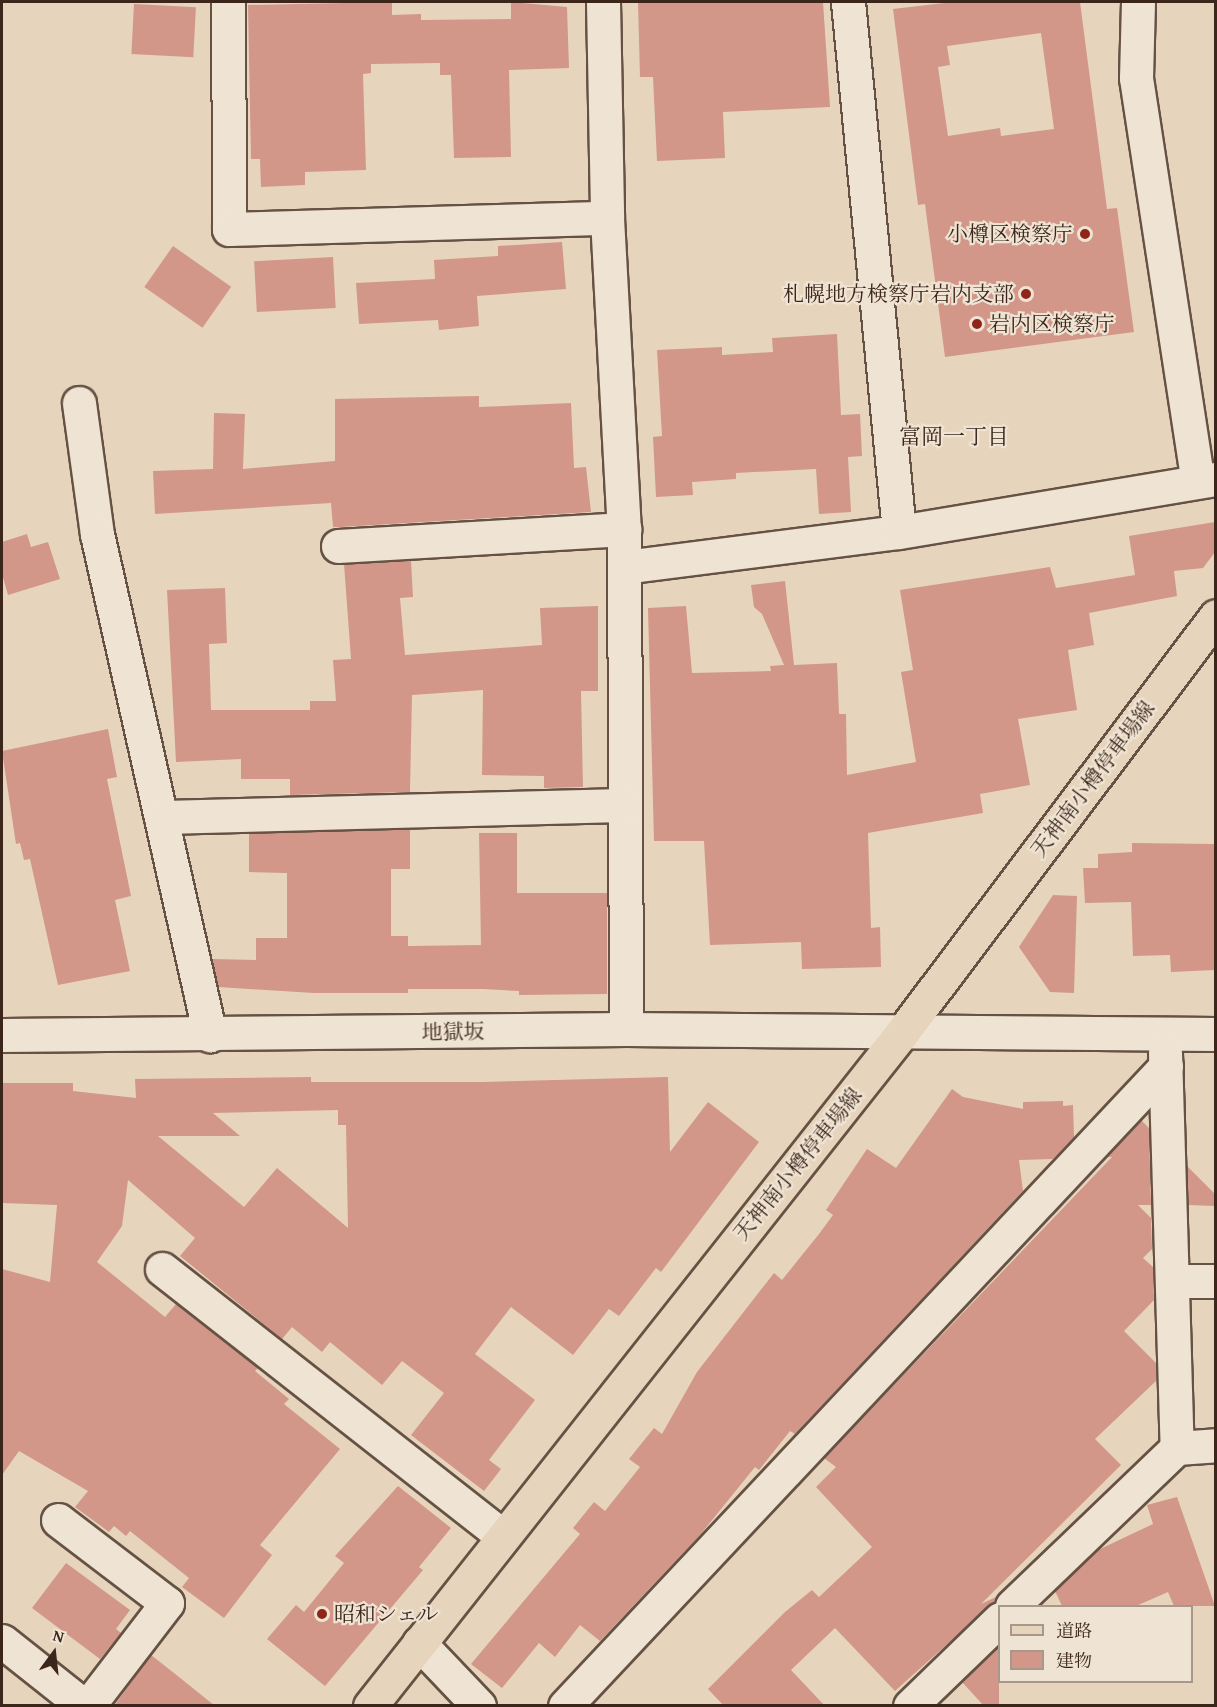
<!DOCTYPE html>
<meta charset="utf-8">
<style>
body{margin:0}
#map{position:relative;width:1217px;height:1707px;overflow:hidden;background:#e6d5bc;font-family:"Gentium Book Plus","Noto Serif JP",serif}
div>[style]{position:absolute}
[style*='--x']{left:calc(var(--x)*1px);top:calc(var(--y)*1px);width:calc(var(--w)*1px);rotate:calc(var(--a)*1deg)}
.building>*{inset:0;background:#d29789;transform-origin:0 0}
.roads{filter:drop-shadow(2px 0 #665244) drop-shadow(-2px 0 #665244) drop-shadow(0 2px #665244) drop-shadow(0 -2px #665244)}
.minor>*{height:33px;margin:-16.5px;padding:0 16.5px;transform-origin:16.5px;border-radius:16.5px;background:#efe4d3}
.major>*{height:33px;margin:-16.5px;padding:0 16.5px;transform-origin:16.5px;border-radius:16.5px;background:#e6d5bc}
.dots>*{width:16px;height:16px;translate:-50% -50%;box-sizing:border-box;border:3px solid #efe4d3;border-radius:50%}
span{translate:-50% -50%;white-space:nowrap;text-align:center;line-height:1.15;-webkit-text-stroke:4.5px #efe4d3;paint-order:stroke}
.poi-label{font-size:21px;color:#3c261c}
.right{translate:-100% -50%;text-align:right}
.left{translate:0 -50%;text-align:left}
.street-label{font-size:21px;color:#3c261c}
.neighbourhood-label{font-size:22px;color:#3c261c}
.frame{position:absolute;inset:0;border:3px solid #3c261c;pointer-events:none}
.legend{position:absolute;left:998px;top:1605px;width:195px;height:78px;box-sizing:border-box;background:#efe4d3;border:2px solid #a7988a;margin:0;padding:8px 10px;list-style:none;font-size:18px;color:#3c261c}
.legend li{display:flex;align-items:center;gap:12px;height:30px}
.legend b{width:30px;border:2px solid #a7988a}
.north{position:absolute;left:24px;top:1623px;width:60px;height:60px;-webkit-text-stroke:4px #efe4d3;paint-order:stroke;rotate:15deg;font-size:16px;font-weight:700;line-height:24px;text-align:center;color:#3c261c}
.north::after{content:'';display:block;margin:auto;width:21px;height:27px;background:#3c261c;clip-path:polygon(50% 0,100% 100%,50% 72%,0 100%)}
</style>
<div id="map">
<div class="building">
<div style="clip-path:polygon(392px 2px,392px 15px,421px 14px,421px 20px,511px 19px,511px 2px,567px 7px,569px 68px,509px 70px,511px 157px,454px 158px,451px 75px,440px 75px,440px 63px,371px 64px,371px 73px,363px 74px,366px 170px,305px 172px,305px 185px,261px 187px,260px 159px,251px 159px,248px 5px)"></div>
<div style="clip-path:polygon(638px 2px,823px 2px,830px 107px,723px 112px,725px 158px,657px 161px,653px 77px,640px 77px)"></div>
<div style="clip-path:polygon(evenodd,953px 2px,1080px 2px,1107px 209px,1117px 208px,1134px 332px,945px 357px,925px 204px,918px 205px,893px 9px,953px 2px,1041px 33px,1054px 129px,1001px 136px,1000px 128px,948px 136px,938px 67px,950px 65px,947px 46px,1041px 33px)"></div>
<div style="left:134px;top:4px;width:62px;height:50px;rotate:3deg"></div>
<div style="clip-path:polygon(562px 242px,566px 289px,477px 296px,479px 326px,439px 330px,438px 320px,359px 324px,356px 283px,435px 279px,434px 260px,498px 256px,498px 246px)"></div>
<div style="left:173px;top:246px;width:71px;height:50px;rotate:35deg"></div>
<div style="left:333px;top:257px;width:51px;height:79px;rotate:87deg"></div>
<div style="clip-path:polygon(837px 334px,841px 415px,860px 414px,862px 456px,848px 457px,851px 512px,819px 514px,816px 469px,736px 473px,736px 479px,692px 482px,693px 495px,656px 497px,653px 437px,662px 436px,657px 350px,722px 347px,722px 355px,773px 352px,772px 338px)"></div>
<div style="clip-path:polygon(479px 396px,479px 407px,571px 403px,574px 468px,586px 467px,591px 512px,341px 527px,333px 527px,331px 503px,155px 514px,153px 471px,213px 469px,214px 413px,245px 414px,243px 469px,335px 461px,335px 399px)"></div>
<div style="clip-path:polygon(1215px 522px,1215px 552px,1203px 568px,1174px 571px,1177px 596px,1089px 613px,1094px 645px,1068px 650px,1077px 710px,1018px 719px,1030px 785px,980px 794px,983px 813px,868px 833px,871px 928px,880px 927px,881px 967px,802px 969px,801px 942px,710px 945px,704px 841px,654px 841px,648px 608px,686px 606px,692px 673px,771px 671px,770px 666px,784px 665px,762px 614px,754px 607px,751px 585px,785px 581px,794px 665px,837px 663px,839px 714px,846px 714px,847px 775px,916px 762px,901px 672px,913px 670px,900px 590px,1050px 567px,1056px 588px,1135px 575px,1129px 536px)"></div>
<div style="clip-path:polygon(27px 534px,31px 547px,48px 542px,60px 579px,8px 595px,2px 574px,2px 542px)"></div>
<div style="clip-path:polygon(411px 560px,413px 597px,400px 598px,405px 655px,542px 645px,540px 608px,598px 606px,598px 691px,581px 691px,583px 787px,544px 788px,544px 776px,482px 775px,483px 690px,412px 695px,410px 792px,290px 795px,290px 779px,241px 779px,241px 759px,176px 762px,167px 590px,225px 588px,227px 643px,209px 644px,211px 710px,310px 710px,310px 701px,336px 701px,333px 660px,351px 659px,344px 564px)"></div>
<div style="clip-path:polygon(108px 729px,117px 777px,107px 779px,131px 896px,115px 900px,130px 971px,58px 985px,30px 859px,24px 860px,20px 843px,16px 844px,2px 751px)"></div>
<div style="clip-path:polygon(410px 829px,410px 869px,391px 869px,391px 936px,408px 936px,408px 946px,481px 945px,479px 833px,517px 833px,517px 893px,607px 893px,607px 994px,519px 995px,519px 991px,483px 989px,408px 989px,408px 993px,314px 993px,218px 987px,212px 959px,256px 960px,256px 938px,287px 938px,287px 873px,249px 872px,249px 833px)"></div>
<div style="clip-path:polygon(1132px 843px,1215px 844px,1215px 970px,1171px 972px,1170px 955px,1133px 956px,1131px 902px,1085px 903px,1083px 868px,1098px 868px,1098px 854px,1132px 852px)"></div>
<div style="clip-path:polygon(1053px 895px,1077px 896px,1074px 993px,1050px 992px,1019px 947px)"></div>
<div style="clip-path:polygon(evenodd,311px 1077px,311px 1082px,483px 1082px,668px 1077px,670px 1152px,708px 1102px,759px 1142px,661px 1272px,656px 1268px,619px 1316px,609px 1309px,573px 1355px,511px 1307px,475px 1354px,535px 1400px,489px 1460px,501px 1469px,484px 1491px,411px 1435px,444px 1393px,402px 1361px,382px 1385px,330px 1342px,322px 1352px,292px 1327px,282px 1339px,180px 1256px,195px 1238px,128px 1180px,122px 1226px,97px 1262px,165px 1317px,176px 1304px,258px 1368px,255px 1371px,289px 1399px,284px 1404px,340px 1449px,260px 1545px,272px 1555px,224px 1618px,182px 1587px,189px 1578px,130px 1531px,126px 1536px,114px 1526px,109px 1532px,75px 1507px,88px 1491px,19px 1451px,2px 1475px,2px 1269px,50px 1282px,57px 1205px,2px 1203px,2px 1083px,73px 1083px,73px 1091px,136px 1098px,135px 1079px,311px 1077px,338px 1110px,338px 1125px,346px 1125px,348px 1228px,277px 1168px,244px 1207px,158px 1136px,240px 1136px,213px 1113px,338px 1110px)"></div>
<div style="clip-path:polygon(952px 1089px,963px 1097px,1023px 1109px,1023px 1102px,1063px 1101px,1063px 1106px,1073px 1105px,1074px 1137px,1053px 1159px,1019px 1160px,1023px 1191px,795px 1434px,790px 1431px,759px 1470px,755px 1467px,700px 1535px,600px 1641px,580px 1625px,555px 1657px,539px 1643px,502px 1688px,471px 1664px,580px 1534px,573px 1528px,594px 1502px,605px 1511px,640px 1467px,629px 1459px,654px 1428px,662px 1434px,697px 1372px,774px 1273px,782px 1280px,819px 1234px,833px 1215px,826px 1210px,867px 1149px,896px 1168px)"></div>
<div style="clip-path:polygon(1141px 1120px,1149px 1128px,1151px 1205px,1138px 1205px,1151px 1218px,1152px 1249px,1143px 1258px,1153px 1267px,1154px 1300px,1124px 1331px,1156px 1363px,1156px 1381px,1095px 1439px,1121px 1465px,981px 1604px,996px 1597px,994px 1602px,895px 1691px,835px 1628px,791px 1670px,825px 1706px,724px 1706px,708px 1689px,785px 1612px,812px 1590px,819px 1597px,872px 1547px,816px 1487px,836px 1467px,824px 1458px,1112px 1157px,1106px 1157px)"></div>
<div style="clip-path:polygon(1187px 1166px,1215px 1194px,1215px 1206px,1188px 1205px)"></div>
<div style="clip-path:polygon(398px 1486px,451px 1528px,419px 1567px,423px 1570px,325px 1686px,267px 1639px,296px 1605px,304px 1612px,344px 1563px,335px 1556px)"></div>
<div style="clip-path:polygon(1177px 1497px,1215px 1606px,1174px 1606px,1168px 1592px,1136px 1606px,1062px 1606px,1055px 1591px,1098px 1550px,1153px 1524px,1147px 1505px)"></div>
<div style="clip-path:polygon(66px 1563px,130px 1610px,116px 1629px,121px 1633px,100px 1659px,32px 1608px)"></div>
<div style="clip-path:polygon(999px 1646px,999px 1706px,984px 1706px,962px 1682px)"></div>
<div style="clip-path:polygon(151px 1655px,179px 1677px,215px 1706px,114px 1706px)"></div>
</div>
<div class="roads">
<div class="minor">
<div style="--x:228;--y:2;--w:227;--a:89.7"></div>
<div style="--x:229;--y:229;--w:378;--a:-1.7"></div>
<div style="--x:603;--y:2;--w:216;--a:88.9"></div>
<div style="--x:607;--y:218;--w:311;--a:86.9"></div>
<div style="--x:624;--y:529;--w:500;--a:89.77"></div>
<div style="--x:848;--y:2;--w:532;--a:84.5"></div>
<div style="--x:1138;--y:2;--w:76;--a:91.5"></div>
<div style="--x:1136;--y:78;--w:408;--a:81.3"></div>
<div style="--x:79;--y:403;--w:132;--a:82.2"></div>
<div style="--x:97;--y:534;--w:514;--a:77.29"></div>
<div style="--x:338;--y:546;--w:287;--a:-3.4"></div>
<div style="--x:624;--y:567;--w:277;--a:-7.3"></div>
<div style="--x:899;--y:532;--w:321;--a:-9.5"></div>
<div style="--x:161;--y:817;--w:464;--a:-1.5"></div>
<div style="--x:2;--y:1035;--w:624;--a:-0.55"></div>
<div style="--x:626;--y:1029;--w:590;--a:0.49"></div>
<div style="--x:1165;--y:1053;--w:395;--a:88.3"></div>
<div style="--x:162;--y:1269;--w:432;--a:38.1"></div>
<div style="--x:1174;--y:1281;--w:42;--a:0"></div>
<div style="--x:58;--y:1520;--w:137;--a:37.3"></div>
<div style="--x:167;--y:1603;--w:130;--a:127.5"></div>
<div style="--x:1012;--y:1606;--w:228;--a:-43.8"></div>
<div style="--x:1177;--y:1448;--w:39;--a:-4"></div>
<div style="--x:2;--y:1641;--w:105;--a:38.4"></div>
<div style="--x:419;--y:1643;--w:87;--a:46.4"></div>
<div style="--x:565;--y:1706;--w:878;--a:-46.8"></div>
<div style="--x:910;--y:1706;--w:125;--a:-44"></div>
</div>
<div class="major">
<div style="--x:370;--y:1706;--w:861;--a:-51.69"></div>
<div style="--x:904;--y:1030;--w:518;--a:-53"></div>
</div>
</div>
<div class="dots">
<div style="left:1085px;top:234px;background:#8f2418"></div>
<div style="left:1026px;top:294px;background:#8f2418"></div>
<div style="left:977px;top:324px;background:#8f2418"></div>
<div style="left:322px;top:1614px;background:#8f2418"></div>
</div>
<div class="poi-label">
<span class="right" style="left:1073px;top:234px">小樽区検察庁</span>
<span class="right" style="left:1014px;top:294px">札幌地方検察庁岩内支部</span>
<span class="left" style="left:989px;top:324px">岩内区検察庁</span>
<span class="left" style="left:334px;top:1614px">昭和シェル</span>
</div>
<div class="street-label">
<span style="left:1093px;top:779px;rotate:-53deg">天神南小樽停車場線</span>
<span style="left:453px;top:1032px;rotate:-1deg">地獄坂</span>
<span style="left:798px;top:1164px;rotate:-51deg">天神南小樽停車場線</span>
</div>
<div class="neighbourhood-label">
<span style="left:954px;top:437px">富岡一丁目</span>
</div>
<div class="frame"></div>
<ul class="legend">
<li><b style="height:8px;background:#e6d5bc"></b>道路</li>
<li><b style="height:16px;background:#d29789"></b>建物</li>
</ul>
<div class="north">N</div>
</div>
